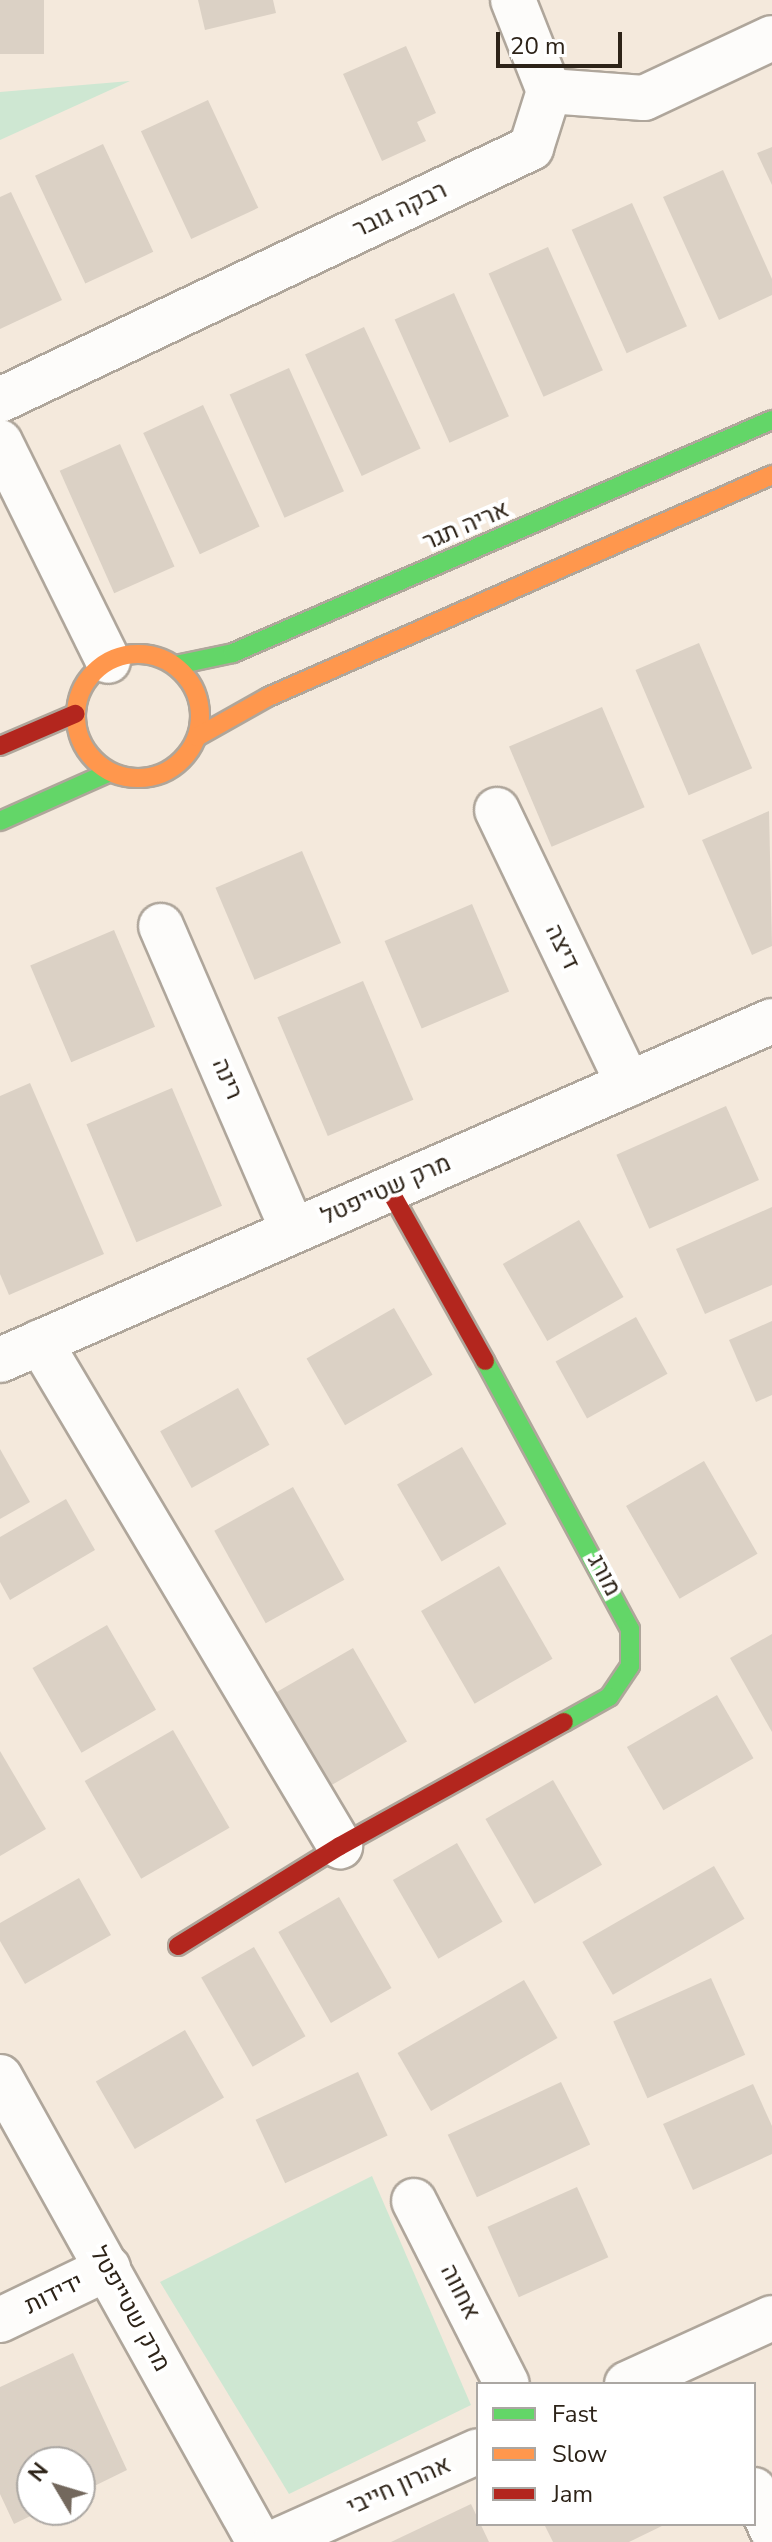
<!DOCTYPE html>
<meta charset="utf-8">
<style>
body{margin:0}
#map{position:relative;width:772px;height:2542px;overflow:hidden;background:#f4e9dc;font-family:"Nunito Sans",Heebo,sans-serif}
div>[style]{position:absolute}
[style*='--x']{left:calc(var(--x)*1px);top:calc(var(--y)*1px);width:calc(var(--w)*1px);rotate:calc(var(--a)*1deg)}
.green>*{inset:0;background:#cee7d2}
.building>*{inset:0;background:#dbd1c5;transform-origin:0 0}
.roads{filter:drop-shadow(2px 0 #afa69b) drop-shadow(-2px 0 #afa69b) drop-shadow(0 2px #afa69b) drop-shadow(0 -2px #afa69b)}
.street>*{height:44px;margin:-22px;padding:0 22px;transform-origin:22px;border-radius:22px;background:#fdfcfa}
.fast>*{height:18px;margin:-9px;padding:0 9px;transform-origin:9px;border-radius:9px;background:#63d668}
.slow>*{height:18px;margin:-9px;padding:0 9px;transform-origin:9px;border-radius:9px;background:#ff974d}
.slow>.ring{margin:-9px;padding:0;box-sizing:content-box;background:none;border:18px solid #ff974d;border-radius:50%}
.jam>*{height:18px;margin:-9px;padding:0 9px;transform-origin:9px;border-radius:9px;background:#b3261e}
span{translate:-50% -50%;white-space:nowrap;text-align:center;line-height:1.15;-webkit-text-stroke:8px #fff;paint-order:stroke}
.street-label{font-size:24px;color:#2d2318}
.legend{position:absolute;left:476px;top:2382px;width:280px;height:144px;box-sizing:border-box;background:#fff;border:2px solid #aba7a3;margin:0;padding:10px 14px;list-style:none;font-size:24px;color:#2d2318}
.legend li{display:flex;align-items:center;gap:16px;height:40px}
.legend b{width:40px;border:2px solid #aba7a3}
.north{position:absolute;left:16px;top:2446px;width:80px;height:80px;box-sizing:border-box;background:#fff;border:2px solid #aba7a3;border-radius:50%;rotate:308deg;font-size:22px;font-weight:700;line-height:32px;text-align:center;color:#2d2318}
.north::after{content:'';display:block;margin:auto;width:28px;height:36px;background:#73685d;clip-path:polygon(50% 0,100% 100%,50% 72%,0 100%)}
.scale{position:absolute;left:496px;top:32px;width:126px;height:36px;box-sizing:border-box;border:4px solid #2d2318;border-top:0;padding-left:10px;font-size:24px;line-height:28px;white-space:nowrap;color:#2d2318;-webkit-text-stroke:6px #fff;paint-order:stroke}
</style>
<div id="map">
<div class="green">
<div style="clip-path:polygon(130px 81px,0 140px,0 92px)"></div>
<div style="clip-path:polygon(372px 2176px,471px 2405px,289px 2494px,160px 2282px)"></div>
</div>
<div class="building">
<div style="left:0;top:0;width:44px;height:54px"></div>
<div style="clip-path:polygon(198px 0,273px 0,276px 13px,205px 30px)"></div>
<div style="clip-path:polygon(406px 46px,436px 113px,417px 122px,426px 141px,382px 161px,343px 74px)"></div>
<div style="left:208px;top:100px;width:119px;height:74px;rotate:65deg"></div>
<div style="left:103px;top:144px;width:119px;height:75px;rotate:65deg"></div>
<div style="clip-path:polygon(772px 147px,772px 185px,757px 153px)"></div>
<div style="clip-path:polygon(723px 170px,772px 279px,772px 295px,719px 320px,663px 197px)"></div>
<div style="clip-path:polygon(11px 192px,62px 300px,0 329px,0 197px)"></div>
<div style="left:632px;top:203px;width:135px;height:66px;rotate:66deg"></div>
<div style="left:548px;top:247px;width:135px;height:65px;rotate:66deg"></div>
<div style="left:454px;top:293px;width:135px;height:65px;rotate:66deg"></div>
<div style="left:364px;top:327px;width:134px;height:65px;rotate:65deg"></div>
<div style="left:289px;top:368px;width:135px;height:65px;rotate:66deg"></div>
<div style="left:203px;top:405px;width:134px;height:66px;rotate:65deg"></div>
<div style="left:120px;top:444px;width:134px;height:66px;rotate:66deg"></div>
<div style="left:699px;top:643px;width:136px;height:69px;rotate:67deg"></div>
<div style="left:602px;top:707px;width:109px;height:101px;rotate:67deg"></div>
<div style="clip-path:polygon(769px 811px,772px 946px,752px 955px,702px 840px)"></div>
<div style="left:302px;top:851px;width:100px;height:94px;rotate:67deg"></div>
<div style="left:472px;top:904px;width:95px;height:95px;rotate:67deg"></div>
<div style="left:114px;top:930px;width:105px;height:91px;rotate:67deg"></div>
<div style="left:363px;top:981px;width:129px;height:93px;rotate:67deg"></div>
<div style="clip-path:polygon(30px 1083px,104px 1254px,9px 1295px,0 1274px,0 1096px)"></div>
<div style="left:172px;top:1088px;width:128px;height:93px;rotate:67deg"></div>
<div style="left:726px;top:1106px;width:81px;height:120px;rotate:66deg"></div>
<div style="clip-path:polygon(772px 1207px,772px 1285px,705px 1314px,676px 1249px)"></div>
<div style="left:579px;top:1220px;width:89px;height:88px;rotate:60deg"></div>
<div style="left:394px;top:1308px;width:77px;height:101px;rotate:60deg"></div>
<div style="left:636px;top:1317px;width:65px;height:92px;rotate:61deg"></div>
<div style="clip-path:polygon(772px 1321px,772px 1395px,756px 1402px,729px 1340px)"></div>
<div style="left:238px;top:1388px;width:65px;height:89px;rotate:61deg"></div>
<div style="left:462px;top:1447px;width:89px;height:75px;rotate:60deg"></div>
<div style="clip-path:polygon(0 1449px,30px 1502px,0 1519px)"></div>
<div style="left:704px;top:1461px;width:107px;height:90px;rotate:60deg"></div>
<div style="left:293px;top:1487px;width:106px;height:90px;rotate:61deg"></div>
<div style="clip-path:polygon(66px 1499px,95px 1550px,10px 1600px,0 1582px,0 1537px)"></div>
<div style="left:499px;top:1566px;width:107px;height:90px;rotate:60deg"></div>
<div style="left:107px;top:1625px;width:98px;height:86px;rotate:60deg"></div>
<div style="clip-path:polygon(772px 1634px,772px 1732px,730px 1658px)"></div>
<div style="left:353px;top:1648px;width:108px;height:90px;rotate:60deg"></div>
<div style="left:717px;top:1695px;width:73px;height:104px;rotate:60deg"></div>
<div style="left:173px;top:1730px;width:113px;height:102px;rotate:60deg"></div>
<div style="clip-path:polygon(0 1751px,46px 1829px,0 1856px)"></div>
<div style="left:553px;top:1780px;width:98px;height:78px;rotate:60deg"></div>
<div style="left:457px;top:1843px;width:91px;height:74px;rotate:60deg"></div>
<div style="left:714px;top:1866px;width:61px;height:152px;rotate:60deg"></div>
<div style="clip-path:polygon(79px 1878px,111px 1935px,25px 1984px,0 1941px,0 1923px)"></div>
<div style="left:339px;top:1897px;width:105px;height:70px;rotate:60deg"></div>
<div style="left:254px;top:1947px;width:103px;height:61px;rotate:60deg"></div>
<div style="left:711px;top:1978px;width:84px;height:107px;rotate:66deg"></div>
<div style="left:524px;top:1980px;width:67px;height:146px;rotate:60deg"></div>
<div style="left:185px;top:2030px;width:78px;height:103px;rotate:60deg"></div>
<div style="left:358px;top:2072px;width:70px;height:113px;rotate:65deg"></div>
<div style="left:561px;top:2082px;width:69px;height:125px;rotate:65deg"></div>
<div style="clip-path:polygon(753px 2084px,772px 2126px,772px 2154px,693px 2190px,663px 2124px)"></div>
<div style="left:577px;top:2187px;width:77px;height:98px;rotate:66deg"></div>
<div style="clip-path:polygon(73px 2353px,127px 2470px,80px 2493px,80px 2462px,32px 2462px,32px 2510px,43px 2510px,14px 2524px,0 2494px,0 2387px)"></div>
<div style="clip-path:polygon(471px 2504px,489px 2542px,391px 2542px)"></div>
<div style="clip-path:polygon(544px 2524px,666px 2524px,629px 2542px,553px 2542px)"></div>
</div>
<div class="roads">
<div class="street">
<div style="--x:513;--y:0;--w:98;--a:68.4"></div>
<div style="--x:0;--y:400;--w:588;--a:-25.39"></div>
<div style="--x:531;--y:148;--w:60;--a:-72.5"></div>
<div style="--x:549;--y:91;--w:95;--a:4.2"></div>
<div style="--x:644;--y:98;--w:141;--a:-25.1"></div>
<div style="--x:0;--y:442;--w:244;--a:63.7"></div>
<div style="--x:497;--y:810;--w:304;--a:64.4"></div>
<div style="--x:161;--y:926;--w:332;--a:66.6"></div>
<div style="--x:40;--y:1342;--w:587;--a:59.24"></div>
<div style="--x:0;--y:1360;--w:843;--a:-23.71"></div>
<div style="--x:0;--y:2077;--w:532;--a:60.88"></div>
<div style="--x:414;--y:2201;--w:205;--a:63.1"></div>
<div style="--x:0;--y:2320;--w:120;--a:-25.7"></div>
<div style="--x:627;--y:2384;--w:159;--a:-24.5"></div>
<div style="--x:754;--y:2490;--w:44;--a:65.8"></div>
<div style="--x:275;--y:2542;--w:222;--a:-24.1"></div>
</div>
<div class="fast">
<div style="--x:176;--y:665;--w:58;--a:-11.9"></div>
<div style="--x:233;--y:653;--w:587;--a:-23.38"></div>
<div style="--x:0;--y:821;--w:120;--a:-24"></div>
<div style="--x:485;--y:1361;--w:305;--a:61.6"></div>
<div style="--x:630;--y:1629;--w:37;--a:90"></div>
<div style="--x:630;--y:1666;--w:37;--a:124"></div>
<div style="--x:609;--y:1697;--w:51;--a:150.9"></div>
</div>
<div class="slow">
<div class="ring" style="left:76px;top:654px;width:106px;height:106px"></div>
<div style="--x:197;--y:737;--w:81;--a:-29.4"></div>
<div style="--x:268;--y:697;--w:551;--a:-23.77"></div>
</div>
<div class="jam">
<div style="--x:0;--y:746;--w:82;--a:-23.1"></div>
<div style="--x:389;--y:1189;--w:197;--a:60.8"></div>
<div style="--x:178;--y:1946;--w:190;--a:-31.7"></div>
<div style="--x:340;--y:1846;--w:256;--a:-29"></div>
</div>
</div>
<div class="street-label">
<span style="left:400px;top:210px;rotate:-25deg">רבקה גובר</span>
<span style="left:466px;top:526px;rotate:-23deg">אריה תגר</span>
<span style="left:562px;top:947px;rotate:64deg">דיצה</span>
<span style="left:227px;top:1079px;rotate:67deg">רינה</span>
<span style="left:386px;top:1190px;rotate:-24deg">מרק שטייפטל</span>
<span style="left:604px;top:1575px;rotate:62deg">מורג</span>
<span style="left:460px;top:2292px;rotate:63deg">אחווה</span>
<span style="left:54px;top:2294px;rotate:-26deg">ידידות</span>
<span style="left:130px;top:2309px;rotate:61deg">מרק שטייפטל</span>
<span style="left:399px;top:2486px;rotate:-24deg">אהרון חייבי</span>
</div>
<ul class="legend">
<li><b style="height:10px;background:#63d668"></b>Fast</li>
<li><b style="height:10px;background:#ff974d"></b>Slow</li>
<li><b style="height:10px;background:#b3261e"></b>Jam</li>
</ul>
<div class="north">N</div>
<div class="scale">20 m</div>
</div>
